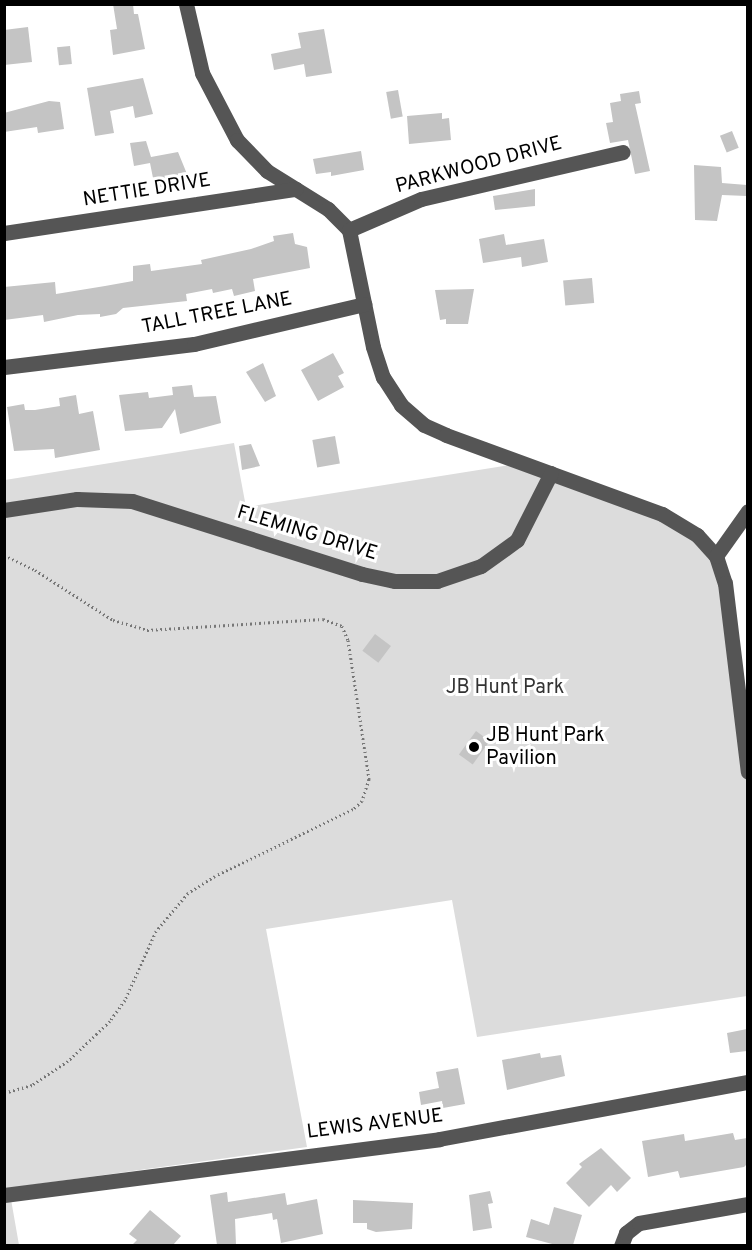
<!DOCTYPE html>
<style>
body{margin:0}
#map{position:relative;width:752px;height:1250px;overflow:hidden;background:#fff;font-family:Overpass,sans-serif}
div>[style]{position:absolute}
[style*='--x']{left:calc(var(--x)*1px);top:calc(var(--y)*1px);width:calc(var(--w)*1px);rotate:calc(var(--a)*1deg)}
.green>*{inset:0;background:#dcdcdc}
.building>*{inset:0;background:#c4c4c4;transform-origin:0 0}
.path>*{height:3px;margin-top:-1.5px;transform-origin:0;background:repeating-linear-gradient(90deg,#777 0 1.5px,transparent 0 4.5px)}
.minor>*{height:15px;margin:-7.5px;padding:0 7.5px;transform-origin:7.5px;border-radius:7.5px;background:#555}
.dots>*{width:16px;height:16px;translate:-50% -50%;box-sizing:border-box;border:3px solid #fff;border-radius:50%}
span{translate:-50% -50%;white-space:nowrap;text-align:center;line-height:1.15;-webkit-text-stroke:6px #fff;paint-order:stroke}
.street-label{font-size:20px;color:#000}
.park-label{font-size:20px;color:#333}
.poi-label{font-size:20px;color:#000}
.left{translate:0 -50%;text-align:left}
.frame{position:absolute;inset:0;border:6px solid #000;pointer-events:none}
</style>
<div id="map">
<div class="green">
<div style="clip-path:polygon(234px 443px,246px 507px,523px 463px,662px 514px,716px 556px,747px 772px,747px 996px,477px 1037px,452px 900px,266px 929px,307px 1147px,9px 1188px,19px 1245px,5px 1245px,5px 480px)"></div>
</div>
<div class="building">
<div style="clip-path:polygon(113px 4px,133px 4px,134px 14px,138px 14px,145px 49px,113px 55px,110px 30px,117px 29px)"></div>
<div style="clip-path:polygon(28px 27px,32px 62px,4px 65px,4px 30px)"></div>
<div style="clip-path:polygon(324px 29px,332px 73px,306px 77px,304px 64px,274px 70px,271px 54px,301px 48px,298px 33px)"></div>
<div style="left:70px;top:46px;width:18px;height:13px;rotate:84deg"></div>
<div style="clip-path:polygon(143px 78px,153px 114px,135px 118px,133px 106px,110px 111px,114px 133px,95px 136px,87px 88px)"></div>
<div style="left:398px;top:90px;width:27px;height:12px;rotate:80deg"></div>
<div style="clip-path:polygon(639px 91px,641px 103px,635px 104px,650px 171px,635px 174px,628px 140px,610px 143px,606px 123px,613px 122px,610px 103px,621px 101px,620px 94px)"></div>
<div style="clip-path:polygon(49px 101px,60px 102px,64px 129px,38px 133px,37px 127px,4px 132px,4px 113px)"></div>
<div style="clip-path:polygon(442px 113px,442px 119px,449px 118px,451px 140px,409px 144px,407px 116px)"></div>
<div style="left:732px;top:131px;width:18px;height:13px;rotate:68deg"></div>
<div style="clip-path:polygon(146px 141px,151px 157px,178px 152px,187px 174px,181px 175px,183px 183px,155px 188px,150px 163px,134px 166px,130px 143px)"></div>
<div style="clip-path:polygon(361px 151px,364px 170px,331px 176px,331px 172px,316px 174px,313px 159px)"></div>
<div style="clip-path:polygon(694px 165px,721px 167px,722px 183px,747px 185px,747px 196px,722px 195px,717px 221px,695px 220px)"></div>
<div style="clip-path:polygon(535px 189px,535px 206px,495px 210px,493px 196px)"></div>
<div style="clip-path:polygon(293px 233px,295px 244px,307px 247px,310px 268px,253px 279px,255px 291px,234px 296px,232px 289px,213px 293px,212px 289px,186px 294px,187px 301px,123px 308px,116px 314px,100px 317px,100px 314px,78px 315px,44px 322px,43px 315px,4px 320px,4px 287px,55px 282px,56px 294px,105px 286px,133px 281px,133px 266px,150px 264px,151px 271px,202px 264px,201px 260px,251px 249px,274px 241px,273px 236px)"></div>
<div style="clip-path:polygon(504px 234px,506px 245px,544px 239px,548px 262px,522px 267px,521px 257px,483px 263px,479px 239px)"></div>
<div style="left:592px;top:278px;width:25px;height:29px;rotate:85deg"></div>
<div style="clip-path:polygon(474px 289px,468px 324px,446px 324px,446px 319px,440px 320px,435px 290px)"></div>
<div style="clip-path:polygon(333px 353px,344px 373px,338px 376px,344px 387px,318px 401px,301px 370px)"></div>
<div style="clip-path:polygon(263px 363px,276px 396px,265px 402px,246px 372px)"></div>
<div style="clip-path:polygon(192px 385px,194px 397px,216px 396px,221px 423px,180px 434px,175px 409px,162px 428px,125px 431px,119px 395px,148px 392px,149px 398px,173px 395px,172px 387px)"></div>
<div style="clip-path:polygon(76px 395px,79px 414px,93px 411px,100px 450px,55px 458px,54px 449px,14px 451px,7px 407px,24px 404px,25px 410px,35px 410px,60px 406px,59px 398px)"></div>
<div style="left:335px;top:436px;width:28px;height:23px;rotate:80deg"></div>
<div style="clip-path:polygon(251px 444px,260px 466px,242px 470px,239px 446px)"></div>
<div style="left:375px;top:634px;width:20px;height:21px;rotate:37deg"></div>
<div style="left:476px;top:731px;width:17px;height:29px;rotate:36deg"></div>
<div style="clip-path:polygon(747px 1029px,747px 1051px,730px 1053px,727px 1033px)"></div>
<div style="clip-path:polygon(540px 1053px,541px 1058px,561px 1055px,565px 1076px,507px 1090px,502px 1060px)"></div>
<div style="clip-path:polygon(458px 1068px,465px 1104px,443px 1108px,442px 1101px,421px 1105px,419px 1092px,439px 1088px,436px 1072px)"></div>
<div style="clip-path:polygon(733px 1133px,735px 1140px,747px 1138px,747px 1164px,744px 1167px,680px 1178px,678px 1171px,648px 1177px,642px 1141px,684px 1134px,685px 1141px)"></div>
<div style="clip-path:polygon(601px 1148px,631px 1178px,617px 1192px,611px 1185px,589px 1207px,566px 1183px,582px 1167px,579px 1164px)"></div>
<div style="clip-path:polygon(490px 1191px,493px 1203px,488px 1204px,492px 1228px,473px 1231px,469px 1195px)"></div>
<div style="clip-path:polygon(227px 1192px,228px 1202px,285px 1193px,287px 1205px,317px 1199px,323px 1234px,281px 1243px,277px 1219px,273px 1220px,272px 1213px,235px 1219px,236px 1245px,217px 1245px,210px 1195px)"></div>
<div style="clip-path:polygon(353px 1200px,413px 1203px,412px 1229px,376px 1232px,367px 1229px,367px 1223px,353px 1223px)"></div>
<div style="clip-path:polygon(554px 1207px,582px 1215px,573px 1245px,556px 1245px,526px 1237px,531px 1219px,549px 1225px)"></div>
<div style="clip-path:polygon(150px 1210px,181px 1236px,173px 1245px,132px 1245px,137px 1240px,129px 1234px)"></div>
</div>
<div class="path">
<div style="--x:4;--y:555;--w:34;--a:26"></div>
<div style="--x:35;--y:570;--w:93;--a:32.7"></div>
<div style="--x:113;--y:620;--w:35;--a:16"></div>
<div style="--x:147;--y:630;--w:176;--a:-3.6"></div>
<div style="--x:323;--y:619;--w:20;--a:20"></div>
<div style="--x:342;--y:626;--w:15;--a:67"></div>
<div style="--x:348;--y:640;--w:141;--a:81.4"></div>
<div style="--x:369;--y:779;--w:23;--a:108"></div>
<div style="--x:362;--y:801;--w:12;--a:138"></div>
<div style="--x:353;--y:809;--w:153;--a:154.1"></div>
<div style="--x:215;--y:876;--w:32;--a:148"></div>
<div style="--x:188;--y:893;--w:50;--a:130.1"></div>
<div style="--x:156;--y:931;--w:76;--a:114.2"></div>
<div style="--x:125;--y:1000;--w:26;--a:126"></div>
<div style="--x:110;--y:1021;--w:58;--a:136.4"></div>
<div style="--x:68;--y:1061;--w:43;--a:146.3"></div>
<div style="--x:32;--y:1085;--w:29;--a:164"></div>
</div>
<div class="minor">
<div style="--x:186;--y:4;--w:71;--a:76.9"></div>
<div style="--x:202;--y:73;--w:76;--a:62.4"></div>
<div style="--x:237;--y:140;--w:43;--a:45.9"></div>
<div style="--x:267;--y:171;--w:72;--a:31.9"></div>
<div style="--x:328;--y:209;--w:30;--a:45"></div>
<div style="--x:349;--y:230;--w:119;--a:78.4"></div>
<div style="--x:373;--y:347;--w:32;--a:72"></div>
<div style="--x:383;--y:377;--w:33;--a:57"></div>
<div style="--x:401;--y:405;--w:30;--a:41"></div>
<div style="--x:424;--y:425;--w:24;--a:24"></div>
<div style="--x:446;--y:435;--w:230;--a:20.1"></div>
<div style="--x:662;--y:514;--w:41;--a:31"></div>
<div style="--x:697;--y:535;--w:28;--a:48"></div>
<div style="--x:716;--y:556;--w:28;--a:72"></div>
<div style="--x:725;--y:583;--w:190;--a:83.1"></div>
<div style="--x:349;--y:230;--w:78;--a:-23.3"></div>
<div style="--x:421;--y:199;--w:207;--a:-13.1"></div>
<div style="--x:4;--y:233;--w:295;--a:-8.6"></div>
<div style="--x:4;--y:367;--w:191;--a:-6.9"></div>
<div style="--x:194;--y:344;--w:175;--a:-13.2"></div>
<div style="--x:4;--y:510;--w:74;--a:-8.6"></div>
<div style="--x:77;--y:499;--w:55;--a:2.1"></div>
<div style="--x:132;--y:501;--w:241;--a:17.6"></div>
<div style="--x:362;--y:574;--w:34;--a:12"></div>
<div style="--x:395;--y:581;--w:42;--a:0"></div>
<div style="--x:437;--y:581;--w:46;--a:-18.8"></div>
<div style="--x:481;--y:566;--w:44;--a:-35.8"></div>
<div style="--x:517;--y:540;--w:75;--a:-63.1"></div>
<div style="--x:716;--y:556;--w:55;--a:-54.6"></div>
<div style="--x:4;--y:1195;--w:439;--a:-7.3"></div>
<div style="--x:439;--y:1139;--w:314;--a:-10.5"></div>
<div style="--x:621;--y:1246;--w:14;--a:-69"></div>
<div style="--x:626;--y:1233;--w:16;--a:-38"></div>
<div style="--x:639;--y:1223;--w:111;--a:-9.9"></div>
</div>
<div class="dots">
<div style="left:474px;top:747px;background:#000"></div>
</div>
<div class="street-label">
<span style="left:479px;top:166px;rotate:-15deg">PARKWOOD DRIVE</span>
<span style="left:147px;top:191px;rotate:-9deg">NETTIE DRIVE</span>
<span style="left:217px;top:314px;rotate:-11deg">TALL TREE LANE</span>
<span style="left:307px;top:534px;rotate:17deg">FLEMING DRIVE</span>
<span style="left:375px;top:1125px;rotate:-7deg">LEWIS AVENUE</span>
</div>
<div class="park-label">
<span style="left:505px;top:688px">JB Hunt Park</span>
</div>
<div class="poi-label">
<span class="left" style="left:486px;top:748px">JB Hunt Park<br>Pavilion</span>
</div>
<div class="frame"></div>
</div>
